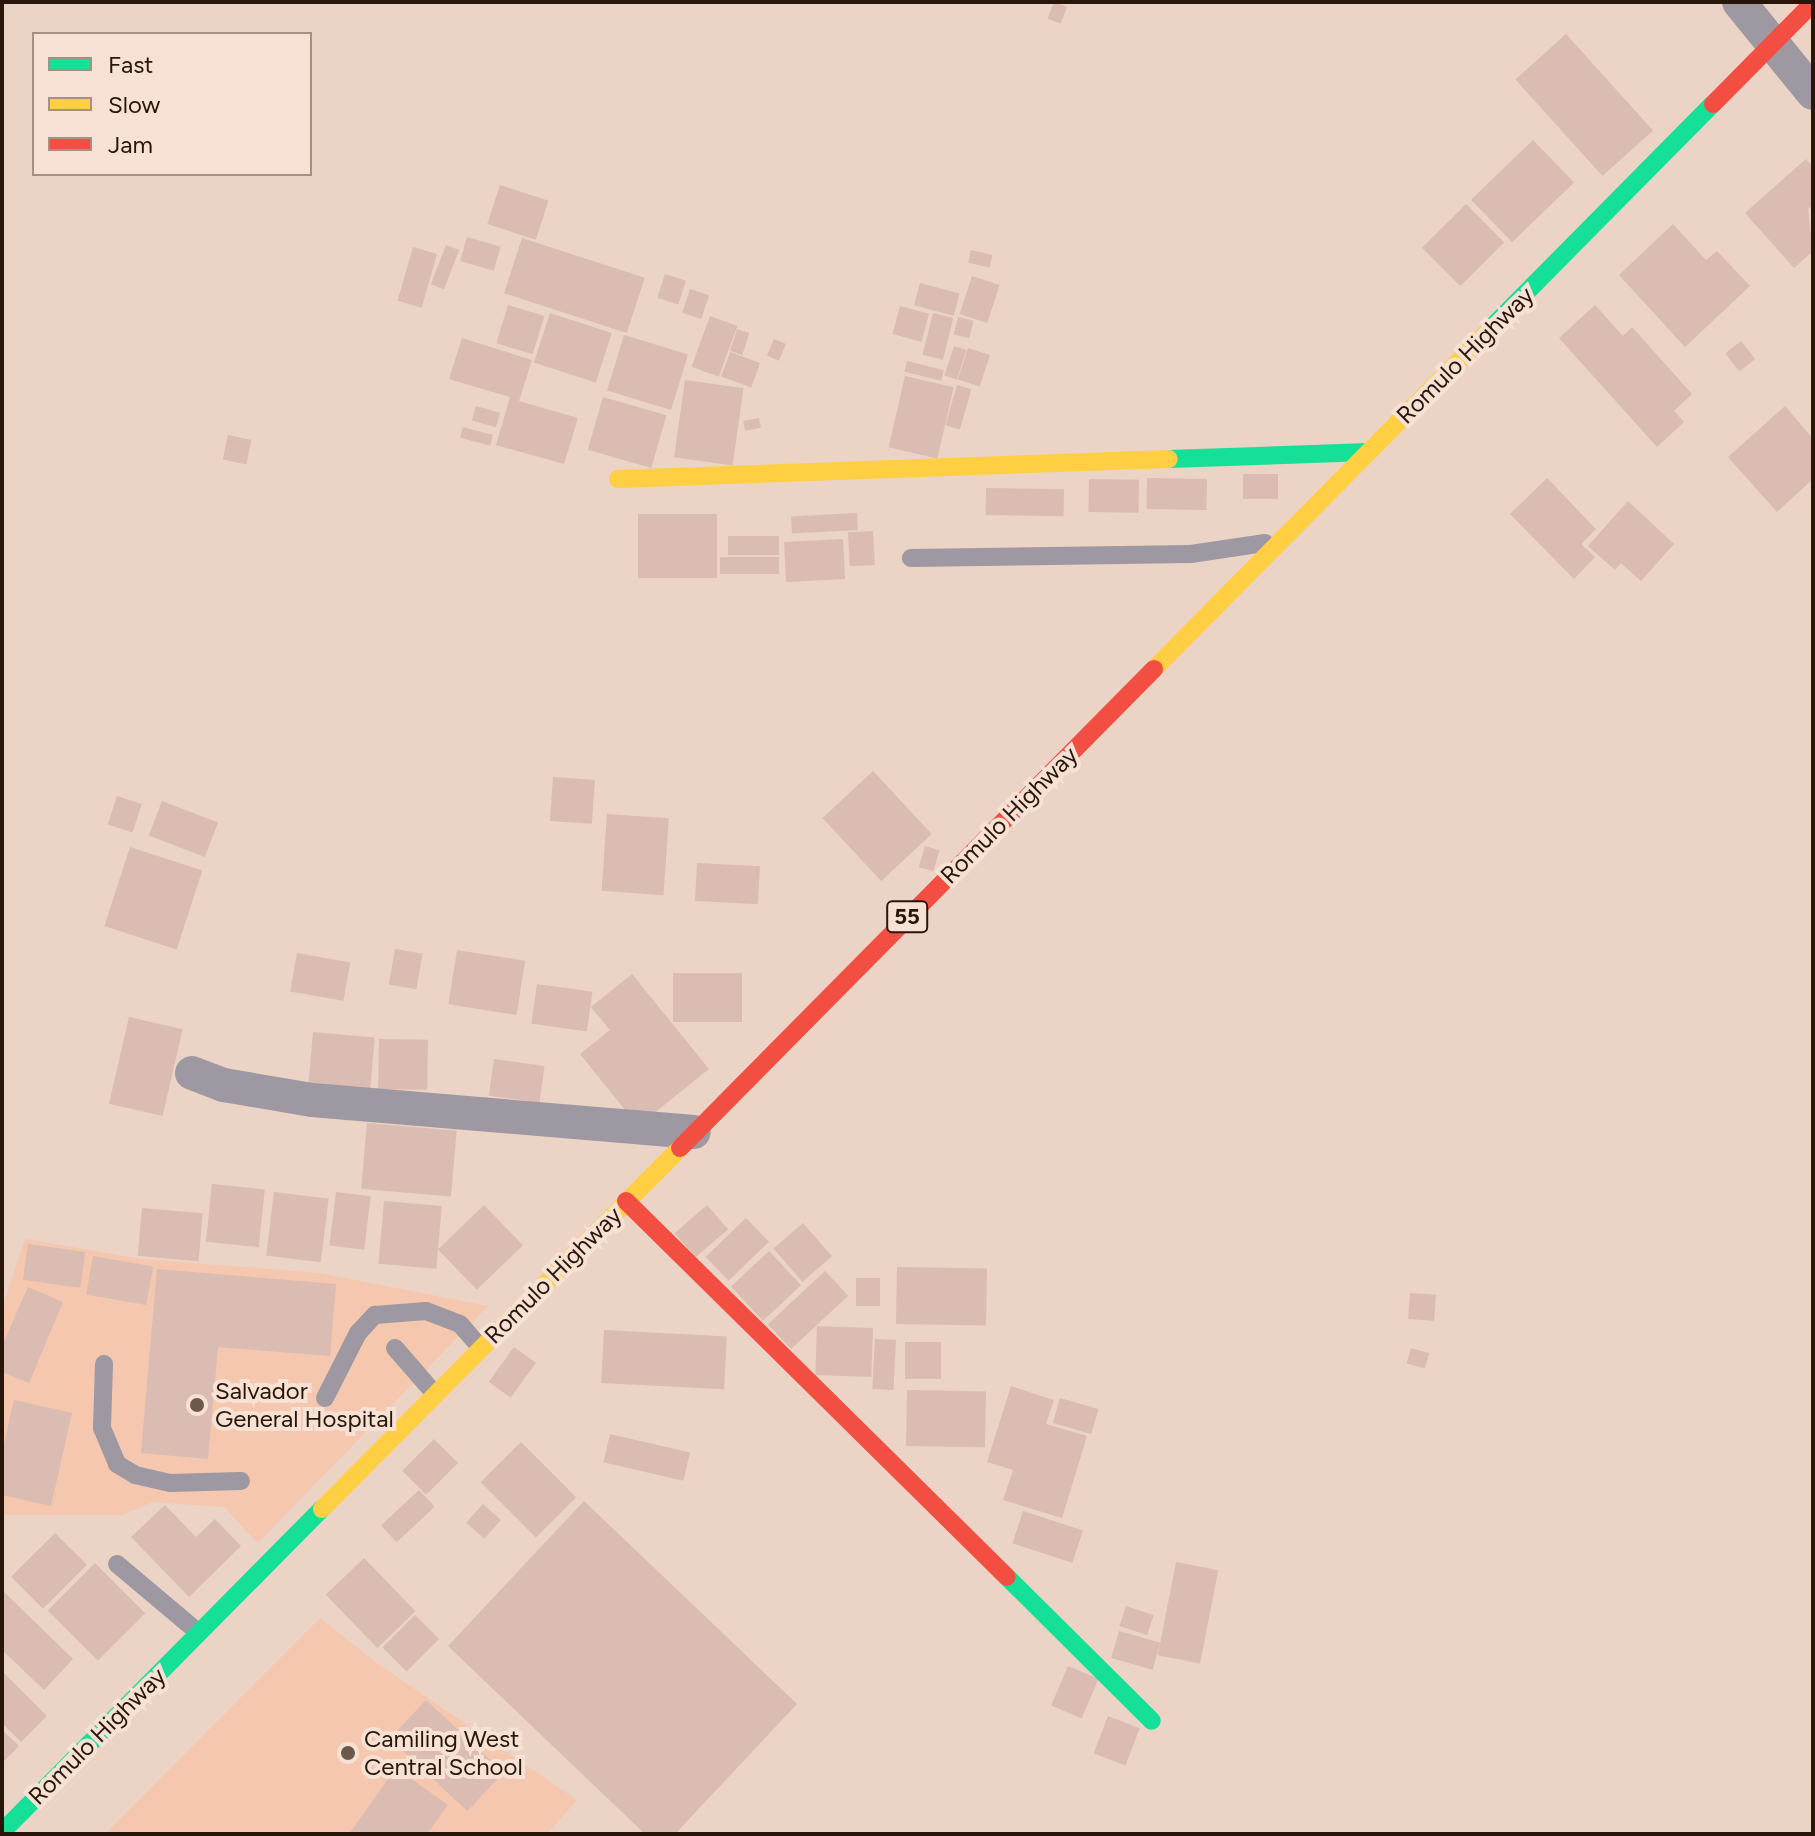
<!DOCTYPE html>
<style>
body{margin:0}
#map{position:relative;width:1815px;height:1836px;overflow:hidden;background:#ebd3c5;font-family:Figtree,sans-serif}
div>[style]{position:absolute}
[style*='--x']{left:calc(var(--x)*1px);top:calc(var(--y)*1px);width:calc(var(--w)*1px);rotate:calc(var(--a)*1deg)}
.built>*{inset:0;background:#f4c7ae}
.building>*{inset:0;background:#dabcb2;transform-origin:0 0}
.lane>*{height:18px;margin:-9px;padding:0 9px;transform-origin:9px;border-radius:9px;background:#9d98a1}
.street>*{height:34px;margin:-17px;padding:0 17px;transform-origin:17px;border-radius:17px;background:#9d98a1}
.fast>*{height:18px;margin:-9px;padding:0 9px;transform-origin:9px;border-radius:9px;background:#16e098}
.slow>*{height:18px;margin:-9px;padding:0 9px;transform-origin:9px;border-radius:9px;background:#ffcf43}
.jam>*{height:18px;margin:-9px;padding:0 9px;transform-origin:9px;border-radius:9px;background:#f24e42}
.dots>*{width:22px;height:22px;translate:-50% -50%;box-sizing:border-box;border:4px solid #f7e1d5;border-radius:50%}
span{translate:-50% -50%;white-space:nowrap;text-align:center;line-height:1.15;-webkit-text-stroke:8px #f7e1d5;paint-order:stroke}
.shield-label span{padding:2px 6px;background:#f7e1d5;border:2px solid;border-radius:6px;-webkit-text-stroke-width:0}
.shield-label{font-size:22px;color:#29160b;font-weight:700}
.street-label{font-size:24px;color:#29160b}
.poi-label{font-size:24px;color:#29160b}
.left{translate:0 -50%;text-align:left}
.frame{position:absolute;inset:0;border:4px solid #29160b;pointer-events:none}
.legend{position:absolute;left:32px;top:32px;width:280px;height:144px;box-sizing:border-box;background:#f7e1d5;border:2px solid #a59084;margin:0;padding:10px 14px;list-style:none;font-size:24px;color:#29160b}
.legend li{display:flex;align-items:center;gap:16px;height:40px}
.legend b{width:40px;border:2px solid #a59084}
</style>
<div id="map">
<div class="built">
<div style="clip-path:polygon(25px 1239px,142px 1259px,319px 1273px,488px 1306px,258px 1543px,224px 1507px,153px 1502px,122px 1515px,2px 1515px,2px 1308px)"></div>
<div style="clip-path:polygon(320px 1618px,378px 1664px,577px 1800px,547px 1834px,105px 1834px)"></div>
</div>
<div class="building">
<div style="left:1054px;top:2px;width:14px;height:18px;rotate:21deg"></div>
<div style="left:1566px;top:34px;width:130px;height:68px;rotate:48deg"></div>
<div style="left:1533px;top:140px;width:59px;height:86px;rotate:46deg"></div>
<div style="clip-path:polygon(1806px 159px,1813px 167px,1813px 205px,1808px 209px,1813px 251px,1794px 268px,1745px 213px)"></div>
<div style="left:500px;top:185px;width:51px;height:41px;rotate:18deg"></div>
<div style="left:1466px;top:204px;width:54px;height:62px;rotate:45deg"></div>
<div style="clip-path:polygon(1673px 224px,1706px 260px,1717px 251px,1750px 286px,1685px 347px,1619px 275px)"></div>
<div style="left:467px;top:237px;width:35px;height:25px;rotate:16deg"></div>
<div style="left:522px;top:238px;width:129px;height:58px;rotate:18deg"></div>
<div style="left:446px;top:245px;width:14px;height:42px;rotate:21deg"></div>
<div style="left:413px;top:247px;width:25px;height:56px;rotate:16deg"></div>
<div style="left:971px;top:250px;width:22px;height:13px;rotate:13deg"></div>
<div style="left:665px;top:274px;width:22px;height:25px;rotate:18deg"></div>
<div style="left:972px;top:276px;width:29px;height:40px;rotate:18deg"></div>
<div style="left:920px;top:283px;width:41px;height:23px;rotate:15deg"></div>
<div style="left:690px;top:289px;width:20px;height:25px;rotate:18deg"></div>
<div style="left:508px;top:305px;width:38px;height:40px;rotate:17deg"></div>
<div style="clip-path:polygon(1595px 305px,1623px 336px,1632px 327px,1692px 394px,1674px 411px,1684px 422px,1657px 447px,1559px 338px)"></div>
<div style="left:900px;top:306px;width:30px;height:29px;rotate:15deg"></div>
<div style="left:550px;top:313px;width:65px;height:52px;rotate:18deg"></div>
<div style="left:933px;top:313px;width:21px;height:43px;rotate:14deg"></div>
<div style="left:710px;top:316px;width:29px;height:54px;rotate:20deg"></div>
<div style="left:958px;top:317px;width:16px;height:18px;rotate:14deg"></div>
<div style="left:737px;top:329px;width:13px;height:23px;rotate:18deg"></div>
<div style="left:624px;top:335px;width:67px;height:58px;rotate:17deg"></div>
<div style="clip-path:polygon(462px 338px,532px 360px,519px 401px,578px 418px,564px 464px,496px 445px,510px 397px,449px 379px)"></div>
<div style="left:774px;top:339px;width:13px;height:18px;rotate:23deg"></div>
<div style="left:1741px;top:341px;width:23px;height:20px;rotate:52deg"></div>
<div style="left:954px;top:346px;width:13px;height:31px;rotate:18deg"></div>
<div style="left:968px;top:348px;width:23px;height:33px;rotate:18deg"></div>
<div style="left:730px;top:352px;width:32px;height:26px;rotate:20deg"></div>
<div style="left:907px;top:361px;width:38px;height:11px;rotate:14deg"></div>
<div style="left:905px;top:376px;width:50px;height:73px;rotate:13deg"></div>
<div style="left:685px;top:380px;width:59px;height:78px;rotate:8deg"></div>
<div style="left:957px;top:385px;width:15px;height:42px;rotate:16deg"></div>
<div style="left:603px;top:397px;width:66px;height:55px;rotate:16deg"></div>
<div style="left:476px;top:406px;width:25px;height:15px;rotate:16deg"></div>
<div style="clip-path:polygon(1785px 406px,1813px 439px,1813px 479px,1777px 512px,1728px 457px)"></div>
<div style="left:759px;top:418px;width:10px;height:16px;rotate:79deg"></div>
<div style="left:463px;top:427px;width:31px;height:11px;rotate:15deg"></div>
<div style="left:228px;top:435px;width:24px;height:25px;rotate:12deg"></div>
<div style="left:1243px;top:474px;width:35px;height:25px"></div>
<div style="left:1147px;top:478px;width:60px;height:31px;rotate:1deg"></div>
<div style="clip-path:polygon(1547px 478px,1596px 529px,1581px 544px,1595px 557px,1574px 579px,1510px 514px)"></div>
<div style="left:1089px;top:479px;width:50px;height:33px;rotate:1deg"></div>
<div style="left:986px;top:488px;width:78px;height:27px;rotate:1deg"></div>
<div style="clip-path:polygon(1628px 501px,1674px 544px,1641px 581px,1621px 563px,1615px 570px,1588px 546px)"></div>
<div style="left:857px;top:513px;width:17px;height:66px;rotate:87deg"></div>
<div style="left:717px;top:514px;width:64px;height:79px;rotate:90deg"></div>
<div style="left:873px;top:531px;width:34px;height:25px;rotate:87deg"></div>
<div style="left:779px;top:536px;width:19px;height:51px;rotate:90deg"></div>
<div style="left:843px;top:539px;width:40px;height:59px;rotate:87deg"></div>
<div style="left:779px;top:557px;width:17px;height:59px;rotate:90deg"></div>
<div style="left:873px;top:771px;width:86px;height:69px;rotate:47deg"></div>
<div style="left:553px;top:777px;width:42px;height:44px;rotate:4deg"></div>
<div style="left:117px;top:796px;width:26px;height:30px;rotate:18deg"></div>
<div style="left:162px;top:801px;width:60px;height:37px;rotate:21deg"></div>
<div style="left:607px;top:814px;width:62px;height:77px;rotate:4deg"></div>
<div style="left:925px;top:846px;width:15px;height:22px;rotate:16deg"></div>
<div style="left:130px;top:847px;width:76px;height:83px;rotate:18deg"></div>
<div style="left:697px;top:863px;width:63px;height:38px;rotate:3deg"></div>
<div style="left:395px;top:949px;width:28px;height:36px;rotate:10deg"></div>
<div style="left:457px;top:950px;width:69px;height:55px;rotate:9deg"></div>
<div style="left:297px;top:953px;width:54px;height:39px;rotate:10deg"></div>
<div style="left:742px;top:973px;width:49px;height:69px;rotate:90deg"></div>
<div style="clip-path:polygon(632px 974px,709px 1069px,638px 1126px,580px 1054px,610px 1030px,591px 1007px)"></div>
<div style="left:537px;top:984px;width:56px;height:40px;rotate:8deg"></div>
<div style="left:129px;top:1017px;width:55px;height:89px;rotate:13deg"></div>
<div style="left:313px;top:1032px;width:62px;height:55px;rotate:5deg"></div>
<div style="left:379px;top:1039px;width:49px;height:50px;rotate:1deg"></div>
<div style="left:494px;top:1059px;width:51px;height:37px;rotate:8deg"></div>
<div style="left:367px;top:1123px;width:90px;height:66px;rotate:5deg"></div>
<div style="left:212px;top:1184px;width:53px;height:58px;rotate:6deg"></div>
<div style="left:274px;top:1192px;width:55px;height:64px;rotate:7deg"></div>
<div style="left:336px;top:1192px;width:35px;height:54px;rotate:7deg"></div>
<div style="left:384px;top:1201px;width:58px;height:63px;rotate:5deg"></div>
<div style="left:484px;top:1205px;width:56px;height:64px;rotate:46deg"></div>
<div style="left:707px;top:1205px;width:32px;height:43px;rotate:49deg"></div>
<div style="left:142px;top:1208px;width:61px;height:48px;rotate:5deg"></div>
<div style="left:746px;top:1218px;width:33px;height:56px;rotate:46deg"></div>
<div style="left:803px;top:1223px;width:44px;height:39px;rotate:49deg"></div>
<div style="left:28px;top:1244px;width:58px;height:36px;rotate:8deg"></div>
<div style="left:769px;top:1251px;width:47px;height:52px;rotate:47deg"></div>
<div style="left:93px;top:1256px;width:61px;height:39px;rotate:10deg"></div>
<div style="left:897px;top:1267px;width:90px;height:57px;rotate:1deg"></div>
<div style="clip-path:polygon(157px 1269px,336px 1284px,330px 1356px,218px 1347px,208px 1459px,141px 1453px)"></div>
<div style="left:825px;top:1271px;width:34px;height:78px;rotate:47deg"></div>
<div style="left:856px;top:1278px;width:24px;height:28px"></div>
<div style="clip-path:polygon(28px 1287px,63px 1302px,29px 1383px,2px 1372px,2px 1346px)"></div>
<div style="left:1410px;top:1293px;width:26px;height:26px;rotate:4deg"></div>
<div style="left:817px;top:1326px;width:56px;height:49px;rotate:2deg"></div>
<div style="left:604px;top:1330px;width:123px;height:53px;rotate:3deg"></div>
<div style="left:875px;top:1339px;width:21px;height:50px;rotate:3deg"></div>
<div style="left:905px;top:1342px;width:36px;height:37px"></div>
<div style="left:514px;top:1347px;width:27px;height:43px;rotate:36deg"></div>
<div style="left:1411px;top:1348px;width:19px;height:16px;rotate:16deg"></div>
<div style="clip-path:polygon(1011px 1386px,1054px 1400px,1046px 1424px,1087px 1436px,1062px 1518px,1003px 1500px,1013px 1470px,987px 1462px)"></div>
<div style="left:907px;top:1390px;width:79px;height:56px;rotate:1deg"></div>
<div style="left:1060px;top:1398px;width:40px;height:26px;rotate:16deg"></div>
<div style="clip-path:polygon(14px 1400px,72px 1413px,51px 1506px,2px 1495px,2px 1453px)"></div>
<div style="left:610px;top:1434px;width:82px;height:29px;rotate:13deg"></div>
<div style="left:434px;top:1439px;width:34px;height:45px;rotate:45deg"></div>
<div style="left:521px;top:1442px;width:78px;height:57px;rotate:45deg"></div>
<div style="left:419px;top:1490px;width:23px;height:52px;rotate:47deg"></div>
<div style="clip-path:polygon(584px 1501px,797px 1704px,675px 1834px,645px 1834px,448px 1646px)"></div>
<div style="left:483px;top:1504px;width:24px;height:25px;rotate:42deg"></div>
<div style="clip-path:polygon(165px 1505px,196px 1537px,215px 1519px,241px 1546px,189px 1597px,131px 1537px)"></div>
<div style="left:1023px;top:1511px;width:63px;height:34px;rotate:18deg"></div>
<div style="left:55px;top:1533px;width:45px;height:62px;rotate:45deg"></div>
<div style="left:364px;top:1558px;width:74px;height:53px;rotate:46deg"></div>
<div style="left:1176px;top:1562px;width:43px;height:95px;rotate:11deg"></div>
<div style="left:95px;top:1563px;width:71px;height:67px;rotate:45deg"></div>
<div style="clip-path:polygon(2px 1590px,73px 1659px,44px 1690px,2px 1650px)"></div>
<div style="left:1126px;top:1606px;width:29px;height:21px;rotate:18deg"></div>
<div style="left:415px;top:1615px;width:34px;height:46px;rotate:45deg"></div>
<div style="left:1119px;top:1631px;width:43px;height:28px;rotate:16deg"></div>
<div style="left:1068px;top:1666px;width:33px;height:43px;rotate:23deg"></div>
<div style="clip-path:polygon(2px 1671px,47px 1716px,21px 1742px,2px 1723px)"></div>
<div style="left:426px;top:1700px;width:106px;height:53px;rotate:43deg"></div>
<div style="left:1108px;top:1716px;width:34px;height:40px;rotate:21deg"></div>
<div style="clip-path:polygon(2px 1730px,19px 1746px,2px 1763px)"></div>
<div style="clip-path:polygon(396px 1768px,448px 1805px,427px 1834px,349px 1834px)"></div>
</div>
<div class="lane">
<div style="--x:911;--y:558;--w:280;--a:-0.8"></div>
<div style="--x:1191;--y:554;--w:75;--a:-8.5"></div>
<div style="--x:395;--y:1348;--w:61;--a:49"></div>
<div style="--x:104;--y:1364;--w:64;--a:91.8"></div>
<div style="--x:102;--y:1428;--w:39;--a:67"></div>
<div style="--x:117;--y:1464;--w:21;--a:31"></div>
<div style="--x:135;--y:1475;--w:36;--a:13"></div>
<div style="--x:170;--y:1483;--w:71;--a:-1.6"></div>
<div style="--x:325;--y:1398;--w:73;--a:-63.1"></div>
<div style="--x:358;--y:1333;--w:25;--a:-47"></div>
<div style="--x:375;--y:1315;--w:51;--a:-4.5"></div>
<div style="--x:426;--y:1311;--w:36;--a:21"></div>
<div style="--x:460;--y:1324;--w:32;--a:49"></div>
<div style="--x:117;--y:1564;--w:107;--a:40.1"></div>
</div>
<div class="street">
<div style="--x:1739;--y:2;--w:117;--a:50.9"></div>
<div style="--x:192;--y:1073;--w:34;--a:21"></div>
<div style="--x:224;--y:1085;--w:89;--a:9.7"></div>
<div style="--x:312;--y:1100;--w:383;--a:4.8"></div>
</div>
<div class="fast">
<div style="--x:1491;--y:328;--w:315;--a:-45.3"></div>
<div style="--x:1169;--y:459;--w:199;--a:-2"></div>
<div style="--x:1007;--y:1577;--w:204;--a:44.8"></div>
<div style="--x:2;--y:1832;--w:455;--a:-45.3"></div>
</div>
<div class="slow">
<div style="--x:618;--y:479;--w:551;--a:-2.08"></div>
<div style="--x:1154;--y:669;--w:479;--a:-45.3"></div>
<div style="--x:322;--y:1509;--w:508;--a:-45.24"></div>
</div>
<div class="jam">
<div style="--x:1713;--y:104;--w:142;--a:-45.3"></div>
<div style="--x:680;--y:1148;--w:674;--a:-45.3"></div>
<div style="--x:626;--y:1201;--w:535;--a:44.62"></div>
</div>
<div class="dots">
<div style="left:197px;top:1405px;background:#6d584c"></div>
<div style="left:348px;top:1753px;background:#6d584c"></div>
</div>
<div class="shield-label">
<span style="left:907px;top:917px">55</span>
</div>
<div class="street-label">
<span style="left:1465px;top:355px;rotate:-45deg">Romulo Highway</span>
<span style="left:1009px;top:815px;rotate:-45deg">Romulo Highway</span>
<span style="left:553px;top:1275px;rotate:-45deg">Romulo Highway</span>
<span style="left:97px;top:1736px;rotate:-45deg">Romulo Highway</span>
</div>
<div class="poi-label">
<span class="left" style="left:215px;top:1405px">Salvador<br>General Hospital</span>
<span class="left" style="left:364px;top:1753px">Camiling West<br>Central School</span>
</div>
<div class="frame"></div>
<ul class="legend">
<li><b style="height:10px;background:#16e098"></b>Fast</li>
<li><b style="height:10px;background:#ffcf43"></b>Slow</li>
<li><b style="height:10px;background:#f24e42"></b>Jam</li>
</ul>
</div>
